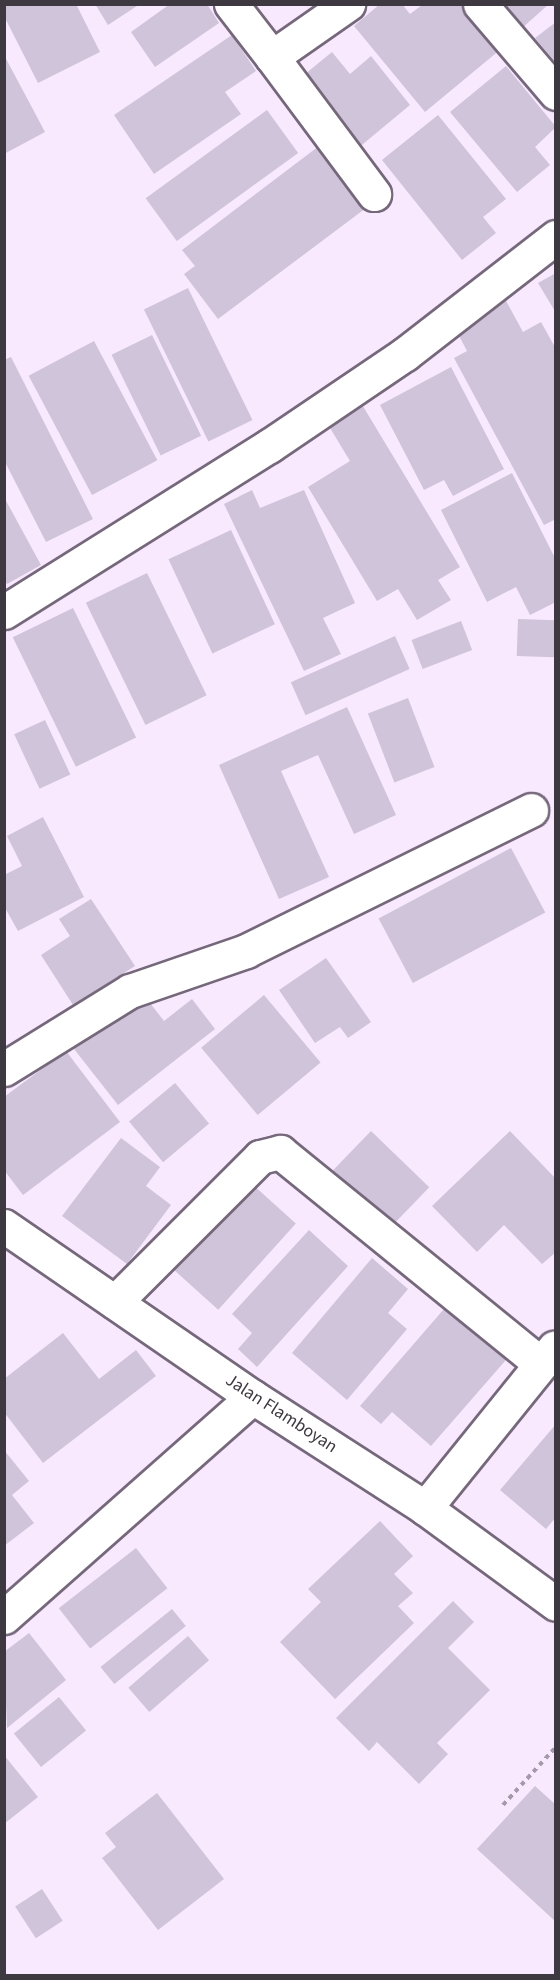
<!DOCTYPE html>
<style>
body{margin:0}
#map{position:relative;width:560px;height:1980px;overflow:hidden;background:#f8e9fe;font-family:"Source Sans 3",sans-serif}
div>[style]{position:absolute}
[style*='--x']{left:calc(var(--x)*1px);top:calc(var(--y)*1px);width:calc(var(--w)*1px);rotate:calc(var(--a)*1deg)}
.building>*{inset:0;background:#cfc4da;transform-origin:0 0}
.path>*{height:4px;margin-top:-2px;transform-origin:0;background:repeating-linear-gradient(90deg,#a59aa9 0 4.5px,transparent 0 9px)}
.roads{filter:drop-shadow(2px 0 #76687b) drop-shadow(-2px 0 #76687b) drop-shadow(0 2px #76687b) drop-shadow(0 -2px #76687b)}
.street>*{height:33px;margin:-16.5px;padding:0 16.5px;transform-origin:16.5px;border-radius:16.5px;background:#fff}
span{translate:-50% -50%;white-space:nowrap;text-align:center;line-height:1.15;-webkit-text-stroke:4.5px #fff;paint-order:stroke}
.street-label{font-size:18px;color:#3e3840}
.frame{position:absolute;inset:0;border:6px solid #3e3840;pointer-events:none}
</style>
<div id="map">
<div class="building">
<div style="clip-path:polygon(4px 4px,76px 4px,100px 52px,38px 83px,4px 16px)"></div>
<div style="clip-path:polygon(95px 4px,140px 4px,108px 25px)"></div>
<div style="clip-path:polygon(170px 4px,207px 4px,219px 23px,155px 67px,131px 32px)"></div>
<div style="clip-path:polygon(380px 4px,402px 4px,410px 14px,422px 5px,464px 5px,501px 49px,425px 112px,354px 26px)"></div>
<div style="clip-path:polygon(500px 4px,549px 4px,521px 29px)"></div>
<div style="clip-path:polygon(556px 22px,556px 63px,535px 38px)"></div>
<div style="clip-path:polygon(232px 35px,256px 71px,225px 92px,241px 114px,154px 174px,114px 115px)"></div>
<div style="clip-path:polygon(332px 52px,350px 74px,371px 56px,410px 105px,357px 149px,299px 79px)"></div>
<div style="clip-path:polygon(4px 55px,45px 132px,4px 154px)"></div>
<div style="clip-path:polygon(506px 66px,556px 127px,535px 147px,550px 165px,517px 192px,450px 112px)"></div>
<div style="left:267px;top:110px;width:53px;height:150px;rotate:54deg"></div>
<div style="clip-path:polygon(438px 115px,506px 199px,483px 217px,496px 233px,462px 260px,382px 160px)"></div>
<div style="clip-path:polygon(319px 146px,366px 208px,218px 319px,184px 274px,195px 266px,182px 250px)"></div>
<div style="clip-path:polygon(556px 273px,556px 313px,538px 283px)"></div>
<div style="left:188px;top:288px;width:147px;height:49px;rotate:64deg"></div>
<div style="clip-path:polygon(505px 299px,523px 332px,541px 322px,556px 349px,556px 519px,544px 525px,454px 358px,467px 351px,454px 326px)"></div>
<div style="left:152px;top:335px;width:112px;height:45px;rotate:64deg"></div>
<div style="left:94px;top:341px;width:135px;height:74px;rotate:62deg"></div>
<div style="clip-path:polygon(11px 357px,93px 519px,46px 542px,4px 460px,4px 360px)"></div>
<div style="clip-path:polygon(451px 367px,504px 469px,453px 496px,444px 480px,424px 490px,380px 405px)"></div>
<div style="clip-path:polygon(361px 403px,460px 567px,438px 580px,451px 600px,417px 620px,398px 589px,377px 601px,308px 487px,350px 461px,327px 423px)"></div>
<div style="clip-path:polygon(512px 473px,556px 560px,556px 602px,530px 615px,516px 587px,487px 602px,441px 510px)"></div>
<div style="clip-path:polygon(252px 490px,260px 508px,304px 490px,355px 603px,323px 618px,341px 654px,304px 671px,224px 504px)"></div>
<div style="clip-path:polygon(4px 497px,41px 565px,7px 584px,4px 579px)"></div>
<div style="left:231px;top:530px;width:104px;height:69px;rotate:65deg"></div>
<div style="left:147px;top:573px;width:136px;height:68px;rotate:64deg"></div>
<div style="left:73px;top:608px;width:144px;height:67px;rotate:64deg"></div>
<div style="left:518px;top:619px;width:38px;height:37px;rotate:2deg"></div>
<div style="left:461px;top:621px;width:31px;height:53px;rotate:69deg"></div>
<div style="left:395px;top:636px;width:36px;height:114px;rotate:66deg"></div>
<div style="left:408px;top:698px;width:74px;height:43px;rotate:69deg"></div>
<div style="clip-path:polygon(347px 707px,396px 815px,354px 834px,318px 755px,281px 771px,329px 877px,279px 899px,219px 765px)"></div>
<div style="left:45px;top:720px;width:60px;height:34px;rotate:65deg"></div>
<div style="clip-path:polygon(43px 817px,84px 897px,18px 931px,4px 906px,4px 875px,22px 866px,7px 836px)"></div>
<div style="left:511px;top:848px;width:73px;height:150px;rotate:62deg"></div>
<div style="clip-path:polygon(91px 899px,135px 966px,73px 1005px,41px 955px,70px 936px,59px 919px)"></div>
<div style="clip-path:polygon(326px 958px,371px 1022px,348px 1038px,340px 1027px,315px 1043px,279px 990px)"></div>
<div style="clip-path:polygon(143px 994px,164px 1021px,192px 999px,215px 1029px,118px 1105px,74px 1049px)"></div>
<div style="left:264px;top:995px;width:88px;height:82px;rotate:50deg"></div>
<div style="clip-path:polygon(66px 1051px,120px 1122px,23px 1195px,4px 1170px,4px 1097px)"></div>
<div style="left:175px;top:1083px;width:53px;height:60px;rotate:50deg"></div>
<div style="left:371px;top:1131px;width:81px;height:56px;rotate:44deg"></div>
<div style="clip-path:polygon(510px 1131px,556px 1179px,556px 1252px,542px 1264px,504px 1225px,477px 1252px,432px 1206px)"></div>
<div style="clip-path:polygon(121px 1138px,160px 1167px,146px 1186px,171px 1205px,127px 1264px,62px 1216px)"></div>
<div style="left:252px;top:1184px;width:59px;height:116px;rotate:42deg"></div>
<div style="clip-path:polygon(309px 1230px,348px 1266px,257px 1367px,238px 1349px,252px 1333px,232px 1314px)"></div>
<div style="clip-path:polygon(372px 1258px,408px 1289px,388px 1313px,407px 1329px,347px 1400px,292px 1353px)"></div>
<div style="clip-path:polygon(450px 1302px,511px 1354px,431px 1446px,392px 1412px,381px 1424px,360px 1406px)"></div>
<div style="clip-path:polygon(63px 1333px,99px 1379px,136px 1350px,156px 1376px,43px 1463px,4px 1412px,4px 1379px)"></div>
<div style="clip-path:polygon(556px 1424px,556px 1517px,546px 1529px,500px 1490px)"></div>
<div style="clip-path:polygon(4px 1450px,29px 1481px,12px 1495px,34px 1523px,4px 1546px)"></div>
<div style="clip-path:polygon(380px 1521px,413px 1556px,394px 1574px,413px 1593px,398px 1606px,414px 1623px,335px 1699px,280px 1642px,321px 1602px,308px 1589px)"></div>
<div style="left:136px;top:1548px;width:51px;height:98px;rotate:52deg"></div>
<div style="clip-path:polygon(453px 1601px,474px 1622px,448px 1648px,490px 1690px,437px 1743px,448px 1754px,419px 1784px,377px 1742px,369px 1751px,336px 1718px)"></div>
<div style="left:172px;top:1609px;width:22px;height:92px;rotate:51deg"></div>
<div style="clip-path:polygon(29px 1633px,66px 1680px,7px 1728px,4px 1652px)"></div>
<div style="left:188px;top:1636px;width:32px;height:79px;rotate:49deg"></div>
<div style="left:59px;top:1697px;width:43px;height:58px;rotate:51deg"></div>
<div style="clip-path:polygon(4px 1755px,38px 1797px,4px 1824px)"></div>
<div style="clip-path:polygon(535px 1786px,556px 1805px,556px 1922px,477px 1849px)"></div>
<div style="clip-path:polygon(157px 1793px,224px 1879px,158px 1930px,102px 1858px,116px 1847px,105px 1833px)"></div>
<div style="left:42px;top:1889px;width:38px;height:32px;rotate:57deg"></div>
</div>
<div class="path">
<div style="--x:503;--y:1805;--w:79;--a:-47.6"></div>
</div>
<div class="roads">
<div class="street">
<div style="--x:231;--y:4;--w:67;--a:52.3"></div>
<div style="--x:272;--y:57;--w:93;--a:-34.9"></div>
<div style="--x:480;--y:4;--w:117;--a:49.5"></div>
<div style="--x:272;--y:57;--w:171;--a:53.3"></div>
<div style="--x:4;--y:612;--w:313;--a:-32.1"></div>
<div style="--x:269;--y:446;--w:164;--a:-34.1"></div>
<div style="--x:405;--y:354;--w:191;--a:-37.8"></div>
<div style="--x:4;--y:1069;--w:148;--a:-31.8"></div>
<div style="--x:130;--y:991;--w:123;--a:-19"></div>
<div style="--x:246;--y:951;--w:318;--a:-26.3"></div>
<div style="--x:4;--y:1226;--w:302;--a:34.5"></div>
<div style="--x:253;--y:1397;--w:205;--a:32.8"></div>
<div style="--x:425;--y:1508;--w:162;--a:36.2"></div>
<div style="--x:115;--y:1302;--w:205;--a:-45"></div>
<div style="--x:260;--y:1157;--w:21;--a:-14"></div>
<div style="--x:280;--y:1152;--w:336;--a:39.1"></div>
<div style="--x:425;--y:1508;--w:206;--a:-51.1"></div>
<div style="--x:4;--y:1617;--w:332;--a:-41.5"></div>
</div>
</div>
<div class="street-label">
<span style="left:281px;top:1414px;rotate:33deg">Jalan Flamboyan</span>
</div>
<div class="frame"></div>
</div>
